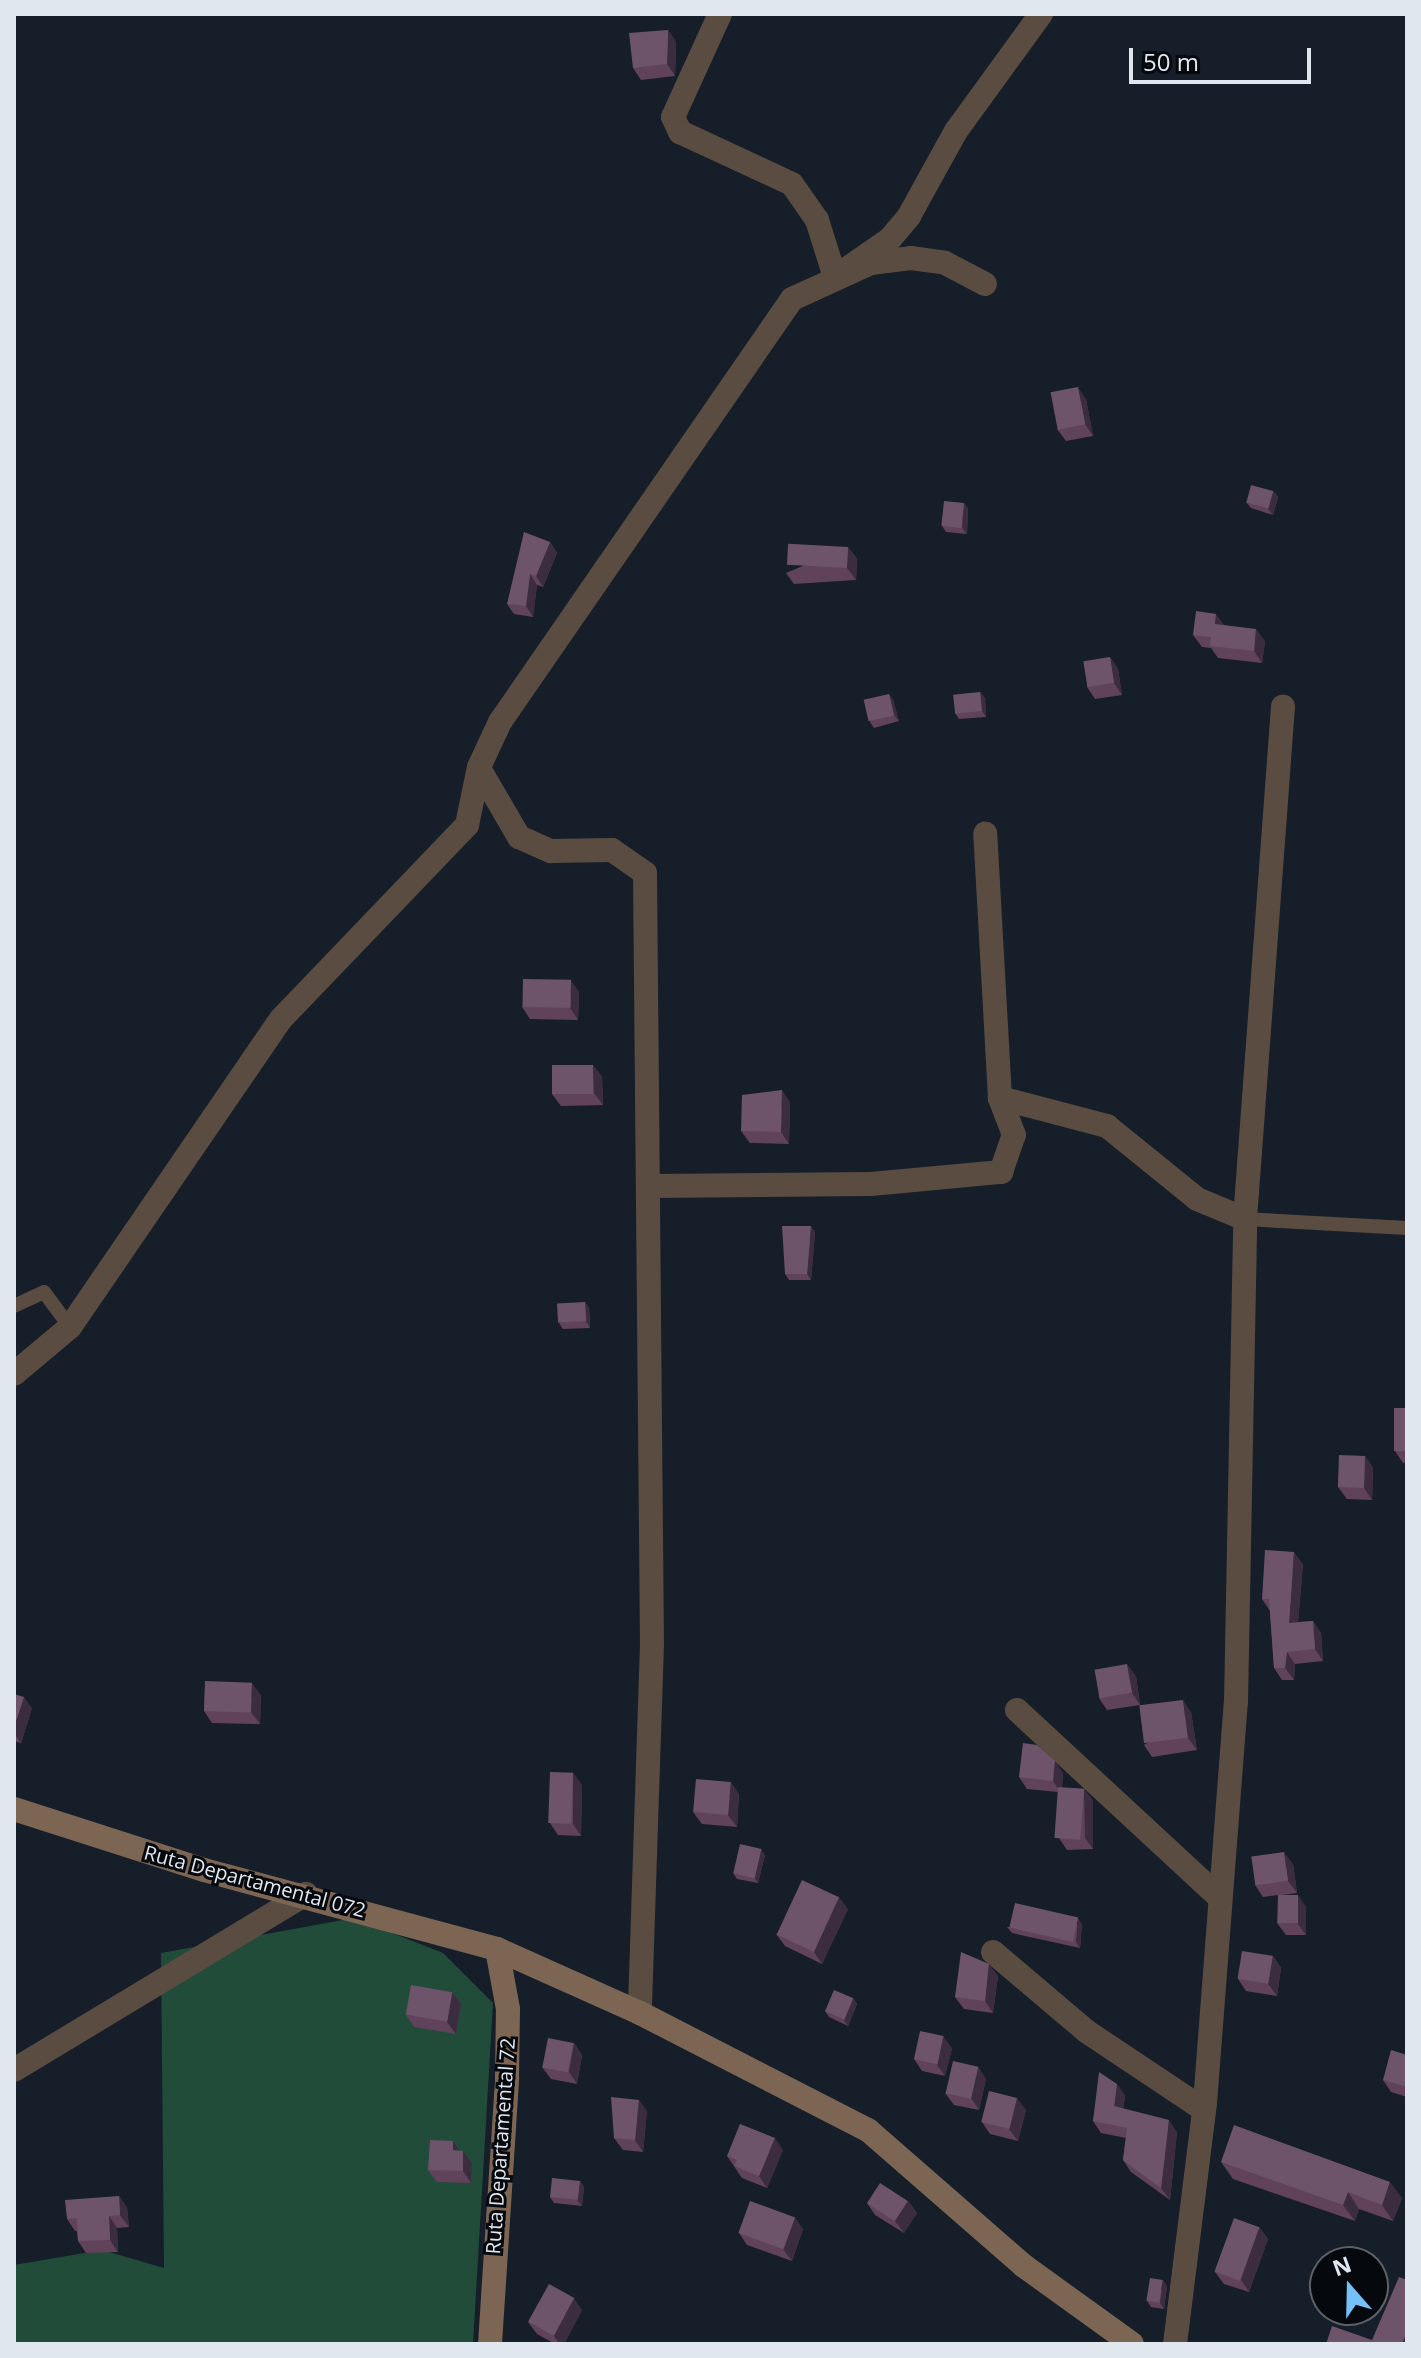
<!DOCTYPE html>
<style>
body{margin:0}
#map{position:relative;width:1421px;height:2358px;overflow:hidden;background:#151e29;font-family:"Open Sans",sans-serif}
div>[style]{position:absolute}
[style*='--x']{left:calc(var(--x)*1px);top:calc(var(--y)*1px);width:calc(var(--w)*1px);rotate:calc(var(--a)*1deg)}
.green>*{inset:0;background:#214c3a}
.service>*{height:14px;margin:-7px;padding:0 7px;transform-origin:7px;border-radius:7px;background:#5a4c40}
.minor>*{height:24px;margin:-12px;padding:0 12px;transform-origin:12px;border-radius:12px;background:#5a4c40}
.secondary>*{height:24px;margin:-12px;padding:0 12px;transform-origin:12px;border-radius:12px;background:#7c6653}
.wall>*{inset:0;background:#60425b}
.shaded-wall>*{inset:0;background:#3c2c40}
.building>*{inset:0;background:#6e546b;transform-origin:0 0}
span{translate:-50% -50%;white-space:nowrap;text-align:center;line-height:1.15;-webkit-text-stroke:6px #05080c;paint-order:stroke}
.street-label{font-size:20px;color:#e1e7ef}
.frame{position:absolute;inset:0;border:16px solid #e1e7ef;pointer-events:none}
.north{position:absolute;left:1309px;top:2246px;width:80px;height:80px;box-sizing:border-box;background:#05080c;border:2px solid #5d6167;border-radius:50%;rotate:340deg;font-size:22px;font-weight:700;line-height:32px;text-align:center;color:#e1e7ef}
.north::after{content:'';display:block;margin:auto;width:28px;height:36px;background:#73c1f6;clip-path:polygon(50% 0,100% 100%,50% 72%,0 100%)}
.scale{position:absolute;left:1129px;top:48px;width:182px;height:36px;box-sizing:border-box;border:4px solid #e1e7ef;border-top:0;padding-left:10px;font-size:24px;line-height:28px;white-space:nowrap;color:#e1e7ef;-webkit-text-stroke:6px #05080c;paint-order:stroke}
</style>
<div id="map">
<div class="green">
<div style="clip-path:polygon(354px 1918px,443px 1953px,493px 2003px,473px 2344px,14px 2344px,14px 2265px,102px 2250px,164px 2268px,161px 1953px)"></div>
</div>
<div class="service">
<div style="--x:1245;--y:1219;--w:162;--a:3.2"></div>
<div style="--x:14;--y:1306;--w:33;--a:-25"></div>
<div style="--x:44;--y:1292;--w:44;--a:53.4"></div>
</div>
<div class="minor">
<div style="--x:720;--y:14;--w:113;--a:114.5"></div>
<div style="--x:673;--y:117;--w:17;--a:65"></div>
<div style="--x:680;--y:132;--w:123;--a:24.9"></div>
<div style="--x:792;--y:184;--w:44;--a:55.2"></div>
<div style="--x:817;--y:220;--w:60;--a:72.5"></div>
<div style="--x:835;--y:277;--w:67;--a:-34.6"></div>
<div style="--x:890;--y:239;--w:30;--a:-50"></div>
<div style="--x:909;--y:216;--w:97;--a:-61.1"></div>
<div style="--x:956;--y:131;--w:145;--a:-54"></div>
<div style="--x:480;--y:770;--w:78;--a:59.8"></div>
<div style="--x:519;--y:837;--w:35;--a:24"></div>
<div style="--x:551;--y:851;--w:61;--a:-0.9"></div>
<div style="--x:612;--y:850;--w:40;--a:34.9"></div>
<div style="--x:645;--y:873;--w:771;--a:89.48"></div>
<div style="--x:652;--y:1644;--w:369;--a:91.9"></div>
<div style="--x:1000;--y:1098;--w:111;--a:14.7"></div>
<div style="--x:1107;--y:1126;--w:116;--a:39"></div>
<div style="--x:1197;--y:1199;--w:52;--a:22.6"></div>
<div style="--x:651;--y:1186;--w:220;--a:-0.5"></div>
<div style="--x:871;--y:1184;--w:131;--a:-5.3"></div>
<div style="--x:1001;--y:1172;--w:39;--a:-71"></div>
<div style="--x:1014;--y:1135;--w:40;--a:-111"></div>
<div style="--x:1000;--y:1098;--w:265;--a:-93.2"></div>
<div style="--x:14;--y:1374;--w:73;--a:-40"></div>
<div style="--x:70;--y:1327;--w:373;--a:-55.6"></div>
<div style="--x:281;--y:1019;--w:269;--a:-46.2"></div>
<div style="--x:467;--y:825;--w:59;--a:-78.3"></div>
<div style="--x:479;--y:767;--w:50;--a:-65"></div>
<div style="--x:500;--y:722;--w:514;--a:-55.38"></div>
<div style="--x:792;--y:299;--w:87;--a:-24.5"></div>
<div style="--x:871;--y:263;--w:40;--a:-7.1"></div>
<div style="--x:911;--y:258;--w:34;--a:8"></div>
<div style="--x:945;--y:263;--w:45;--a:27.7"></div>
<div style="--x:1017;--y:1710;--w:274;--a:42.8"></div>
<div style="--x:993;--y:1952;--w:122;--a:40.3"></div>
<div style="--x:1086;--y:2031;--w:141;--a:33.7"></div>
<div style="--x:14;--y:2070;--w:341;--a:-31.1"></div>
<div style="--x:1175;--y:2344;--w:243;--a:-82.9"></div>
<div style="--x:1205;--y:2103;--w:402;--a:-85.6"></div>
<div style="--x:1236;--y:1702;--w:483;--a:-88.9"></div>
<div style="--x:1245;--y:1219;--w:514;--a:-85.76"></div>
</div>
<div class="secondary">
<div style="--x:14;--y:1809;--w:200;--a:17.8"></div>
<div style="--x:204;--y:1870;--w:303;--a:15.1"></div>
<div style="--x:497;--y:1949;--w:157;--a:24.1"></div>
<div style="--x:640;--y:2013;--w:256;--a:27.2"></div>
<div style="--x:868;--y:2130;--w:207;--a:41.1"></div>
<div style="--x:1024;--y:2266;--w:133;--a:35.8"></div>
<div style="--x:490;--y:2344;--w:267;--a:-86.3"></div>
<div style="--x:507;--y:2078;--w:69;--a:-89.2"></div>
<div style="--x:508;--y:2009;--w:61;--a:-100.4"></div>
</div>
<div class="wall">
<div style="clip-path:polygon(668px 30px,676px 42px,675px 76px,641px 80px,633px 68px)"></div>
<div style="clip-path:polygon(1086px 399px,1093px 436px,1066px 441px,1057px 429px)"></div>
<div style="clip-path:polygon(1273px 491px,1278px 497px,1273px 515px,1251px 508px,1246px 502px)"></div>
<div style="clip-path:polygon(964px 503px,968px 509px,967px 534px,946px 532px,942px 526px)"></div>
<div style="clip-path:polygon(550px 542px,557px 553px,543px 587px,537px 585px,533px 617px,514px 614px,507px 604px)"></div>
<div style="clip-path:polygon(848px 547px,857px 559px,856px 580px,794px 584px,786px 573px)"></div>
<div style="clip-path:polygon(1224px 625px,1265px 641px,1262px 663px,1218px 658px,1211px 648px,1202px 647px,1193px 635px)"></div>
<div style="clip-path:polygon(1110px 657px,1118px 669px,1122px 695px,1095px 699px,1087px 687px)"></div>
<div style="clip-path:polygon(980px 692px,985px 698px,986px 717px,959px 719px,955px 713px)"></div>
<div style="clip-path:polygon(889px 694px,893px 700px,899px 721px,874px 728px,870px 722px)"></div>
<div style="clip-path:polygon(579px 992px,578px 1020px,530px 1019px,522px 1007px)"></div>
<div style="clip-path:polygon(593px 1065px,602px 1077px,603px 1105px,561px 1106px,552px 1094px)"></div>
<div style="clip-path:polygon(790px 1102px,789px 1144px,750px 1143px,741px 1131px)"></div>
<div style="clip-path:polygon(815px 1232px,811px 1280px,789px 1280px,785px 1274px)"></div>
<div style="clip-path:polygon(585px 1302px,589px 1308px,590px 1328px,563px 1329px,559px 1323px)"></div>
<div style="clip-path:polygon(1407px 1408px,1407px 1462px,1403px 1463px,1395px 1451px)"></div>
<div style="clip-path:polygon(1365px 1456px,1373px 1468px,1372px 1500px,1347px 1499px,1338px 1487px)"></div>
<div style="clip-path:polygon(1303px 1564px,1298px 1622px,1313px 1621px,1321px 1633px,1323px 1661px,1295px 1664px,1294px 1680px,1282px 1680px,1274px 1668px,1270px 1611px,1262px 1599px)"></div>
<div style="clip-path:polygon(1136px 1676px,1140px 1705px,1107px 1710px,1099px 1698px)"></div>
<div style="clip-path:polygon(14px 1694px,32px 1708px,21px 1743px,14px 1741px)"></div>
<div style="clip-path:polygon(261px 1695px,260px 1724px,212px 1723px,204px 1711px)"></div>
<div style="clip-path:polygon(1191px 1712px,1197px 1750px,1152px 1757px,1144px 1745px)"></div>
<div style="clip-path:polygon(573px 1773px,582px 1785px,581px 1836px,558px 1835px,550px 1823px)"></div>
<div style="clip-path:polygon(1063px 1773px,1062px 1788px,1084px 1789px,1093px 1801px,1093px 1849px,1067px 1850px,1059px 1838px,1058px 1792px,1027px 1789px,1019px 1777px)"></div>
<div style="clip-path:polygon(739px 1794px,737px 1827px,702px 1824px,693px 1812px)"></div>
<div style="clip-path:polygon(765px 1855px,758px 1883px,737px 1879px,733px 1873px)"></div>
<div style="clip-path:polygon(1293px 1864px,1297px 1893px,1282px 1895px,1306px 1907px,1306px 1935px,1286px 1935px,1277px 1923px,1278px 1895px,1263px 1897px,1255px 1885px)"></div>
<div style="clip-path:polygon(848px 1909px,822px 1964px,785px 1946px,776px 1934px)"></div>
<div style="clip-path:polygon(1082px 1924px,1080px 1948px,1012px 1933px,1007px 1927px)"></div>
<div style="clip-path:polygon(1273px 1956px,1281px 1968px,1277px 1996px,1246px 1991px,1238px 1979px)"></div>
<div style="clip-path:polygon(998px 1976px,993px 2013px,964px 2009px,955px 1997px)"></div>
<div style="clip-path:polygon(452px 1992px,461px 2004px,456px 2034px,414px 2027px,406px 2015px)"></div>
<div style="clip-path:polygon(853px 1998px,857px 2004px,848px 2026px,829px 2017px,825px 2011px)"></div>
<div style="clip-path:polygon(574px 2043px,582px 2055px,577px 2084px,551px 2079px,542px 2067px)"></div>
<div style="clip-path:polygon(952px 2048px,945px 2076px,922px 2071px,914px 2059px)"></div>
<div style="clip-path:polygon(1407px 2055px,1407px 2097px,1391px 2092px,1383px 2080px)"></div>
<div style="clip-path:polygon(978px 2067px,986px 2079px,979px 2110px,954px 2105px,945px 2093px)"></div>
<div style="clip-path:polygon(1117px 2084px,1125px 2096px,1123px 2109px,1177px 2132px,1170px 2200px,1131px 2172px,1123px 2160px,1126px 2138px,1101px 2133px,1093px 2121px)"></div>
<div style="clip-path:polygon(1026px 2110px,1018px 2141px,990px 2134px,982px 2122px)"></div>
<div style="clip-path:polygon(647px 2111px,643px 2152px,623px 2150px,614px 2138px)"></div>
<div style="clip-path:polygon(783px 2150px,767px 2188px,742px 2178px,727px 2156px)"></div>
<div style="clip-path:polygon(460px 2151px,472px 2163px,471px 2183px,437px 2182px,428px 2170px)"></div>
<div style="clip-path:polygon(1221px 2162px,1402px 2198px,1393px 2221px,1359px 2209px,1355px 2221px,1233px 2179px)"></div>
<div style="clip-path:polygon(580px 2181px,584px 2187px,582px 2206px,554px 2203px,550px 2197px)"></div>
<div style="clip-path:polygon(119px 2196px,127px 2208px,129px 2227px,117px 2228px,118px 2252px,86px 2253px,78px 2241px,77px 2231px,75px 2231px,67px 2219px)"></div>
<div style="clip-path:polygon(908px 2201px,917px 2213px,904px 2233px,875px 2215px,867px 2203px)"></div>
<div style="clip-path:polygon(1259px 2227px,1268px 2239px,1249px 2292px,1224px 2284px,1215px 2272px)"></div>
<div style="clip-path:polygon(803px 2229px,792px 2261px,747px 2245px,739px 2233px)"></div>
<div style="clip-path:polygon(1167px 2286px,1164px 2309px,1151px 2307px,1147px 2301px)"></div>
<div style="clip-path:polygon(582px 2310px,564px 2344px,555px 2344px,537px 2334px,528px 2322px)"></div>
</div>
<div class="shaded-wall">
<div style="clip-path:polygon(668px 30px,676px 42px,675px 76px,667px 64px)"></div>
<div style="clip-path:polygon(1078px 387px,1086px 399px,1093px 436px,1085px 424px)"></div>
<div style="clip-path:polygon(1273px 491px,1278px 497px,1273px 515px,1268px 509px)"></div>
<div style="clip-path:polygon(964px 503px,968px 509px,967px 534px,962px 528px)"></div>
<div style="clip-path:polygon(550px 542px,557px 553px,543px 587px,536px 576px)"></div>
<div style="clip-path:polygon(848px 547px,857px 559px,856px 580px,847px 568px)"></div>
<div style="clip-path:polygon(530px 574px,537px 585px,533px 617px,526px 606px)"></div>
<div style="clip-path:polygon(1216px 614px,1225px 626px,1215px 624px)"></div>
<div style="clip-path:polygon(1256px 629px,1265px 641px,1262px 663px,1254px 651px)"></div>
<div style="clip-path:polygon(1110px 657px,1118px 669px,1122px 695px,1114px 683px)"></div>
<div style="clip-path:polygon(980px 692px,985px 698px,986px 717px,982px 711px)"></div>
<div style="clip-path:polygon(889px 694px,893px 700px,899px 721px,894px 715px)"></div>
<div style="clip-path:polygon(571px 980px,579px 992px,578px 1020px,570px 1008px)"></div>
<div style="clip-path:polygon(593px 1065px,602px 1077px,603px 1105px,594px 1093px)"></div>
<div style="clip-path:polygon(782px 1090px,790px 1102px,789px 1144px,781px 1132px)"></div>
<div style="clip-path:polygon(811px 1226px,815px 1232px,811px 1280px,807px 1274px)"></div>
<div style="clip-path:polygon(585px 1302px,589px 1308px,590px 1328px,586px 1321px)"></div>
<div style="clip-path:polygon(1365px 1456px,1373px 1468px,1372px 1500px,1364px 1488px)"></div>
<div style="clip-path:polygon(1294px 1552px,1303px 1564px,1297px 1635px,1289px 1623px)"></div>
<div style="clip-path:polygon(1313px 1621px,1321px 1633px,1323px 1661px,1315px 1649px)"></div>
<div style="clip-path:polygon(1287px 1652px,1295px 1664px,1294px 1680px,1285px 1668px)"></div>
<div style="clip-path:polygon(1127px 1664px,1136px 1676px,1140px 1705px,1132px 1693px)"></div>
<div style="clip-path:polygon(252px 1683px,261px 1695px,260px 1724px,251px 1712px)"></div>
<div style="clip-path:polygon(24px 1697px,32px 1708px,21px 1743px,14px 1733px,14px 1727px)"></div>
<div style="clip-path:polygon(1183px 1700px,1191px 1712px,1197px 1750px,1188px 1738px)"></div>
<div style="clip-path:polygon(1055px 1761px,1063px 1773px,1061px 1793px,1053px 1781px)"></div>
<div style="clip-path:polygon(573px 1773px,582px 1785px,581px 1836px,573px 1824px)"></div>
<div style="clip-path:polygon(731px 1782px,739px 1794px,737px 1827px,728px 1815px)"></div>
<div style="clip-path:polygon(1084px 1789px,1093px 1801px,1093px 1849px,1085px 1838px)"></div>
<div style="clip-path:polygon(761px 1849px,765px 1855px,758px 1883px,754px 1877px)"></div>
<div style="clip-path:polygon(1284px 1852px,1293px 1864px,1297px 1893px,1288px 1881px)"></div>
<div style="clip-path:polygon(1298px 1895px,1306px 1907px,1306px 1935px,1297px 1923px)"></div>
<div style="clip-path:polygon(839px 1897px,848px 1909px,822px 1964px,814px 1952px)"></div>
<div style="clip-path:polygon(1078px 1918px,1082px 1924px,1080px 1948px,1076px 1942px)"></div>
<div style="clip-path:polygon(1273px 1956px,1281px 1968px,1277px 1996px,1268px 1984px)"></div>
<div style="clip-path:polygon(989px 1964px,998px 1976px,993px 2013px,985px 2001px)"></div>
<div style="clip-path:polygon(452px 1992px,461px 2004px,456px 2034px,447px 2022px)"></div>
<div style="clip-path:polygon(853px 1998px,857px 2004px,848px 2026px,844px 2020px)"></div>
<div style="clip-path:polygon(943px 2036px,952px 2048px,945px 2076px,937px 2065px)"></div>
<div style="clip-path:polygon(574px 2043px,582px 2055px,577px 2084px,569px 2072px)"></div>
<div style="clip-path:polygon(978px 2067px,986px 2079px,979px 2110px,971px 2098px)"></div>
<div style="clip-path:polygon(1117px 2084px,1125px 2096px,1122px 2118px,1114px 2106px)"></div>
<div style="clip-path:polygon(1017px 2098px,1026px 2110px,1018px 2141px,1009px 2129px)"></div>
<div style="clip-path:polygon(639px 2100px,647px 2111px,643px 2152px,635px 2140px)"></div>
<div style="clip-path:polygon(1169px 2120px,1177px 2132px,1170px 2200px,1161px 2188px)"></div>
<div style="clip-path:polygon(775px 2138px,783px 2150px,767px 2188px,759px 2176px)"></div>
<div style="clip-path:polygon(453px 2141px,461px 2153px,453px 2150px)"></div>
<div style="clip-path:polygon(463px 2151px,472px 2163px,471px 2183px,463px 2171px)"></div>
<div style="clip-path:polygon(580px 2181px,584px 2187px,582px 2206px,577px 2200px)"></div>
<div style="clip-path:polygon(1390px 2182px,1402px 2198px,1393px 2221px,1382px 2205px)"></div>
<div style="clip-path:polygon(1348px 2192px,1359px 2209px,1355px 2221px,1343px 2205px)"></div>
<div style="clip-path:polygon(119px 2196px,127px 2208px,129px 2227px,120px 2215px)"></div>
<div style="clip-path:polygon(908px 2201px,917px 2213px,904px 2233px,895px 2221px)"></div>
<div style="clip-path:polygon(109px 2216px,117px 2228px,118px 2252px,110px 2240px)"></div>
<div style="clip-path:polygon(795px 2217px,803px 2229px,792px 2261px,783px 2249px)"></div>
<div style="clip-path:polygon(1259px 2227px,1268px 2239px,1249px 2292px,1241px 2280px)"></div>
<div style="clip-path:polygon(1163px 2280px,1167px 2286px,1164px 2309px,1160px 2303px)"></div>
<div style="clip-path:polygon(574px 2298px,582px 2310px,564px 2344px,559px 2344px,554px 2336px)"></div>
<div style="clip-path:polygon(1407px 2332px,1407px 2344px,1402px 2344px)"></div>
</div>
<div class="building">
<div style="clip-path:polygon(668px 30px,667px 64px,633px 68px,629px 33px)"></div>
<div style="left:1078px;top:387px;width:38px;height:28px;rotate:79deg"></div>
<div style="left:1251px;top:485px;width:23px;height:18px;rotate:15deg"></div>
<div style="left:944px;top:501px;width:20px;height:25px;rotate:6deg"></div>
<div style="clip-path:polygon(524px 532px,550px 542px,536px 576px,530px 574px,526px 606px,507px 604px)"></div>
<div style="left:848px;top:547px;width:21px;height:60px;rotate:93deg"></div>
<div style="clip-path:polygon(1196px 611px,1216px 614px,1215px 624px,1256px 629px,1254px 651px,1210px 646px,1211px 637px,1193px 635px)"></div>
<div style="left:1110px;top:657px;width:26px;height:27px;rotate:81deg"></div>
<div style="left:980px;top:692px;width:19px;height:27px;rotate:84deg"></div>
<div style="left:889px;top:694px;width:22px;height:26px;rotate:77deg"></div>
<div style="left:523px;top:979px;width:48px;height:28px;rotate:1deg"></div>
<div style="left:552px;top:1065px;width:41px;height:29px"></div>
<div style="clip-path:polygon(782px 1090px,781px 1132px,741px 1131px,742px 1095px)"></div>
<div style="clip-path:polygon(782px 1226px,811px 1226px,807px 1274px,785px 1274px)"></div>
<div style="left:585px;top:1302px;width:19px;height:28px;rotate:87deg"></div>
<div style="left:1394px;top:1408px;width:13px;height:43px"></div>
<div style="left:1339px;top:1455px;width:26px;height:32px;rotate:2deg"></div>
<div style="clip-path:polygon(1265px 1550px,1294px 1552px,1289px 1623px,1313px 1621px,1315px 1649px,1287px 1652px,1285px 1668px,1274px 1668px,1269px 1599px,1262px 1599px)"></div>
<div style="left:1127px;top:1664px;width:29px;height:33px;rotate:80deg"></div>
<div style="left:205px;top:1681px;width:47px;height:30px;rotate:2deg"></div>
<div style="clip-path:polygon(14px 1694px,24px 1697px,14px 1727px)"></div>
<div style="left:1183px;top:1700px;width:38px;height:44px;rotate:83deg"></div>
<div style="clip-path:polygon(1023px 1743px,1037px 1745px,1055px 1761px,1053px 1781px,1019px 1777px)"></div>
<div style="left:550px;top:1772px;width:23px;height:51px;rotate:2deg"></div>
<div style="left:696px;top:1779px;width:35px;height:33px;rotate:5deg"></div>
<div style="left:1058px;top:1787px;width:26px;height:51px;rotate:4deg"></div>
<div style="left:740px;top:1844px;width:22px;height:30px;rotate:13deg"></div>
<div style="left:1284px;top:1852px;width:29px;height:33px;rotate:82deg"></div>
<div style="left:802px;top:1880px;width:41px;height:60px;rotate:25deg"></div>
<div style="left:1278px;top:1895px;width:20px;height:28px"></div>
<div style="left:1015px;top:1903px;width:65px;height:25px;rotate:13deg"></div>
<div style="left:1242px;top:1951px;width:31px;height:28px;rotate:9deg"></div>
<div style="clip-path:polygon(961px 1952px,989px 1964px,985px 2001px,955px 1997px)"></div>
<div style="left:411px;top:1985px;width:42px;height:30px;rotate:10deg"></div>
<div style="left:834px;top:1990px;width:21px;height:23px;rotate:23deg"></div>
<div style="left:920px;top:2031px;width:24px;height:29px;rotate:12deg"></div>
<div style="left:548px;top:2038px;width:26px;height:30px;rotate:11deg"></div>
<div style="clip-path:polygon(1391px 2050px,1407px 2055px,1407px 2087px,1383px 2080px)"></div>
<div style="left:953px;top:2061px;width:26px;height:33px;rotate:13deg"></div>
<div style="clip-path:polygon(1099px 2072px,1117px 2084px,1114px 2106px,1169px 2120px,1161px 2188px,1123px 2160px,1127px 2128px,1093px 2121px)"></div>
<div style="left:989px;top:2091px;width:29px;height:32px;rotate:14deg"></div>
<div style="clip-path:polygon(611px 2097px,639px 2100px,635px 2140px,614px 2138px)"></div>
<div style="clip-path:polygon(740px 2124px,775px 2138px,759px 2176px,734px 2166px,737px 2160px,727px 2156px)"></div>
<div style="clip-path:polygon(1234px 2125px,1390px 2182px,1382px 2205px,1348px 2192px,1343px 2205px,1221px 2162px)"></div>
<div style="clip-path:polygon(430px 2140px,453px 2141px,453px 2150px,463px 2151px,463px 2171px,428px 2170px)"></div>
<div style="left:552px;top:2178px;width:28px;height:19px;rotate:6deg"></div>
<div style="left:880px;top:2183px;width:33px;height:24px;rotate:33deg"></div>
<div style="clip-path:polygon(119px 2196px,120px 2215px,109px 2216px,110px 2240px,78px 2241px,77px 2218px,67px 2219px,65px 2200px)"></div>
<div style="left:750px;top:2201px;width:48px;height:34px;rotate:20deg"></div>
<div style="left:1234px;top:2218px;width:27px;height:57px;rotate:20deg"></div>
<div style="clip-path:polygon(1399px 2277px,1407px 2280px,1407px 2332px,1402px 2344px,1326px 2344px,1332px 2326px,1372px 2340px)"></div>
<div style="left:1150px;top:2278px;width:13px;height:23px;rotate:9deg"></div>
<div style="left:549px;top:2284px;width:29px;height:43px;rotate:29deg"></div>
</div>
<div class="street-label">
<span style="left:255px;top:1881px;rotate:15deg">Ruta Departamental 072</span>
<span style="left:500px;top:2146px;rotate:-86deg">Ruta Departamental 72</span>
</div>
<div class="frame"></div>
<div class="north">N</div>
<div class="scale">50 m</div>
</div>
